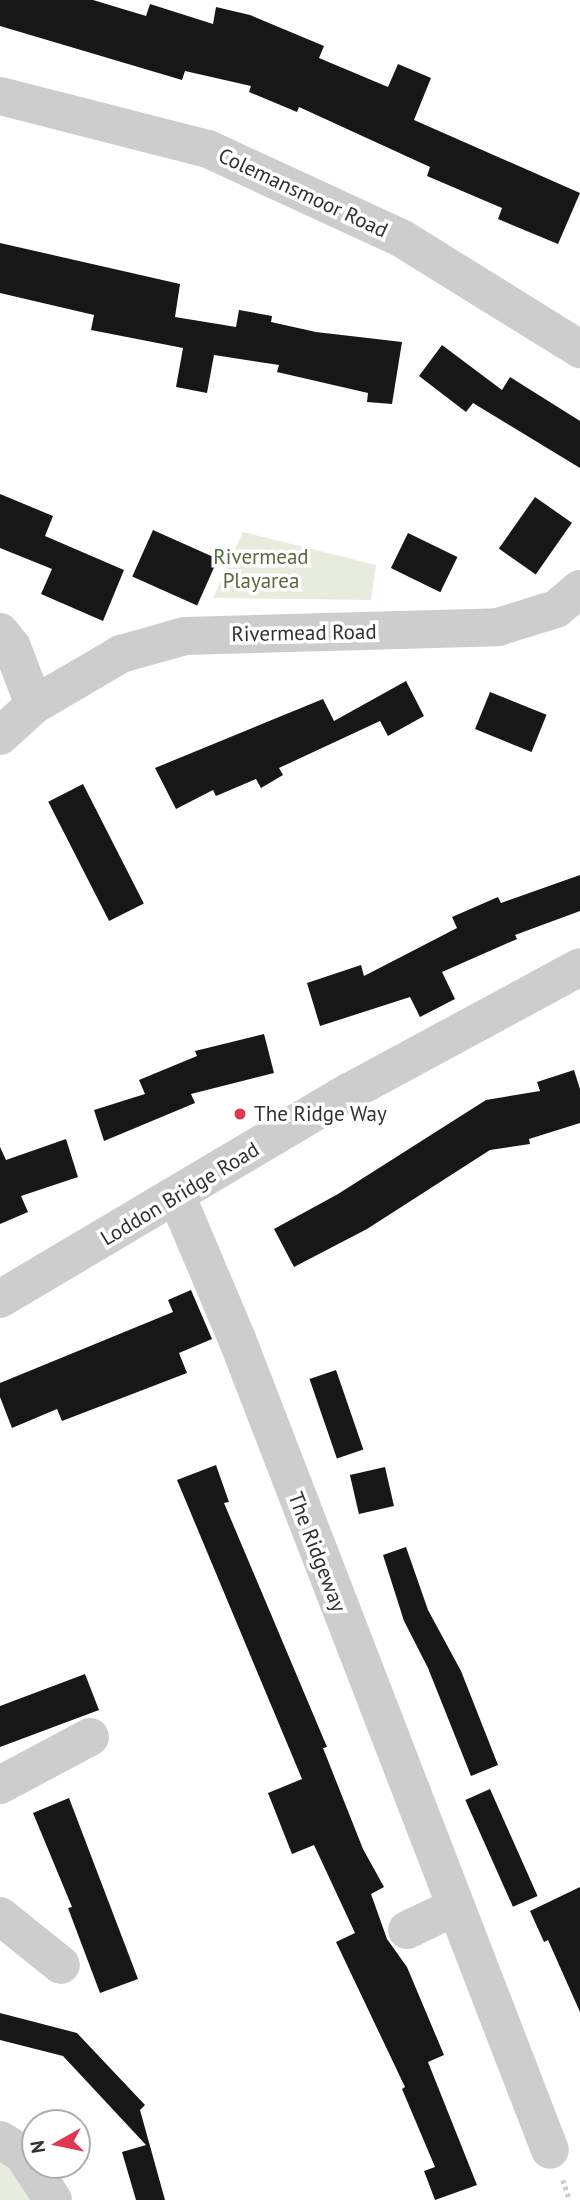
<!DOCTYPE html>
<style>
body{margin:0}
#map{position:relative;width:580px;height:2200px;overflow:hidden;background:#fff;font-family:"PT Sans",sans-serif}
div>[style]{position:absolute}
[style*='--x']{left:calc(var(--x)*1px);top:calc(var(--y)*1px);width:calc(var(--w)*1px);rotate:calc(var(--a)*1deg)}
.green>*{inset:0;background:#e7ecde}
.building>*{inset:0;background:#171717;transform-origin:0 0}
.path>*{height:4.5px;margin-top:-2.25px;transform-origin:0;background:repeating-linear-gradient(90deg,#cdcdcd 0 3.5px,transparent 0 7px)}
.minor>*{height:38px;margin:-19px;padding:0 19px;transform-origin:19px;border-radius:19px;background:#cdcdcd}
.dots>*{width:19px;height:19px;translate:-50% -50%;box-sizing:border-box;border:4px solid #fff;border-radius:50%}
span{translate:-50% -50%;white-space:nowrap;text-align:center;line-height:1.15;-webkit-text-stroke:7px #fff;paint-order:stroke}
.street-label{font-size:21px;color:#303030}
.park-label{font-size:21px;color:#566a3e}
.poi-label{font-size:21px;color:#303030}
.left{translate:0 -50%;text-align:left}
.north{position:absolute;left:21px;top:2109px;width:70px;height:70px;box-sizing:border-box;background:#fff;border:2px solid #acacac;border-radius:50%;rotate:261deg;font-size:19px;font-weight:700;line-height:28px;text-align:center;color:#303030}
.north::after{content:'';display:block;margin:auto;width:24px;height:32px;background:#e03851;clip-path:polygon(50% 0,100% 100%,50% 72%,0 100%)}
</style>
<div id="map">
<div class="green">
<div style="clip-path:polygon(243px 532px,376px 565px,371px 600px,213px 598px)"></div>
<div style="clip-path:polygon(0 2140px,53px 2200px,0 2200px)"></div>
</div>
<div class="building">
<div style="clip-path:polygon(0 0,93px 0,146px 16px,150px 4px,213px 24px,216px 7px,250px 15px,324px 46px,319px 58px,388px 87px,398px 64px,431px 78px,414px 120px,580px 193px,558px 244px,498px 219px,502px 208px,427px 176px,430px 167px,299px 107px,297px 112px,249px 92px,251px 86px,185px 71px,182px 80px,0 26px)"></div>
<div style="clip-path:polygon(0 243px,180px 284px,175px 317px,236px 327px,239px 310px,272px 316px,271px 322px,316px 332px,402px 342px,392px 404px,367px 402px,368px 393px,277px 372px,279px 365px,214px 355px,207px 393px,176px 387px,183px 348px,91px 330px,94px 315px,0 293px)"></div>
<div style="clip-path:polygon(442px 345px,502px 390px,510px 377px,580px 421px,580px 468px,473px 403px,466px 412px,419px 376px)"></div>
<div style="clip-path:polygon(0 494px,53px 516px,45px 536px,124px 570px,103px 621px,41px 594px,52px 569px,0 548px)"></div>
<div style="left:535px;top:497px;width:45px;height:63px;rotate:35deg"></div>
<div style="left:153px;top:530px;width:71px;height:51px;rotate:24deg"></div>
<div style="left:408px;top:533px;width:55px;height:39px;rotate:26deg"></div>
<div style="clip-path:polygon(406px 681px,424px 716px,388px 736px,380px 721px,279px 768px,283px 775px,261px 788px,256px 779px,216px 796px,213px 790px,176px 809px,155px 768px,323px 699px,334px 721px)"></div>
<div style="left:490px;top:692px;width:61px;height:40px;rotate:22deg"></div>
<div style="left:83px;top:784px;width:134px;height:39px;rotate:63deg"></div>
<div style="clip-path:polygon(580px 875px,580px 911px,515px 935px,517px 939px,442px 972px,455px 999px,420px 1017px,410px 997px,320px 1026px,307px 983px,361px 965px,364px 976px,457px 928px,452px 917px,498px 897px,501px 903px)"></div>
<div style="clip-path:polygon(264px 1034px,274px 1073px,191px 1094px,195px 1103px,104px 1141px,94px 1110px,145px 1094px,139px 1080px,197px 1056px,195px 1051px)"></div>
<div style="clip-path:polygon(574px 1070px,580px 1089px,580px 1123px,529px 1139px,530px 1144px,490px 1150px,367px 1229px,294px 1267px,274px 1229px,338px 1194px,486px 1100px,540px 1091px,537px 1082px)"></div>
<div style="clip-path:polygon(66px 1139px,78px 1177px,21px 1196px,28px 1212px,0 1224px,0 1147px,6px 1160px)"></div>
<div style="clip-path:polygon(191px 1290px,212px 1339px,179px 1353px,187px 1373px,62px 1421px,57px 1409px,12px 1428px,0 1397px,0 1383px,173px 1312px,168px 1300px)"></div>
<div style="left:336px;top:1370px;width:84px;height:28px;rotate:71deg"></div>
<div style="clip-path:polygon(216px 1465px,229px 1502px,224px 1503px,327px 1747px,323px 1748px,363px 1849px,384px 1887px,371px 1894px,387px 1939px,407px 1967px,444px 2055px,428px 2062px,477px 2185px,435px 2200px,424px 2171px,435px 2167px,402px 2089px,405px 2087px,336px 1942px,355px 1933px,314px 1845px,292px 1854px,268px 1793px,302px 1779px,177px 1480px)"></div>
<div style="left:385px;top:1467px;width:40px;height:36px;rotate:77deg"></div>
<div style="clip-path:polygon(406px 1547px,428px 1610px,461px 1671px,498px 1765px,471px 1776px,428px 1668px,404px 1621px,383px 1555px)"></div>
<div style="clip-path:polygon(85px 1674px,99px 1710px,0 1747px,0 1706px)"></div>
<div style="left:490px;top:1789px;width:117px;height:27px;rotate:66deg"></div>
<div style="clip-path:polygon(69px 1798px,138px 1979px,100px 1993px,68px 1908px,72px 1907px,33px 1813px)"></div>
<div style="clip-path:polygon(580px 1887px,580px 2012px,548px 1940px,544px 1942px,530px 1911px)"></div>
<div style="clip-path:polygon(0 2013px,77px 2033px,145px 2105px,140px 2110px,165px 2200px,136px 2200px,122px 2152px,146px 2145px,63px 2056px,0 2040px)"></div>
</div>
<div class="path">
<div style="--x:563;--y:2180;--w:21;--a:71"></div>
</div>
<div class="minor">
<div style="--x:0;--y:96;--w:215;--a:14.3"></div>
<div style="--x:208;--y:149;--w:213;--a:24.8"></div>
<div style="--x:401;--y:238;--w:211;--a:31.8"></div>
<div style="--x:0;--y:632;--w:19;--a:51"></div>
<div style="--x:12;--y:647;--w:62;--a:69.2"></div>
<div style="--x:0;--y:736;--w:46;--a:-42.4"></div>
<div style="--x:34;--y:705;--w:101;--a:-30.4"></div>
<div style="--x:121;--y:654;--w:66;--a:-15.7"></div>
<div style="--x:185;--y:636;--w:313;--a:-1.6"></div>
<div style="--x:498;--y:627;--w:61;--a:-17.2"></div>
<div style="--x:556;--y:609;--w:31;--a:-40"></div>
<div style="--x:177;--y:1197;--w:154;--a:67.1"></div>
<div style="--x:237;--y:1339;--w:869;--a:68.9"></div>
<div style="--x:0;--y:1299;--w:408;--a:-30.7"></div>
<div style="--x:351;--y:1091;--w:260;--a:-28.4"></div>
<div style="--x:0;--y:1785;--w:102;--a:-28.1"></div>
<div style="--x:0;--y:1916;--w:78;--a:38.8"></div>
<div style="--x:407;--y:1930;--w:53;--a:-25.6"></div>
<div style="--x:0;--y:2140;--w:26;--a:31"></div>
<div style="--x:22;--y:2153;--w:56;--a:56.6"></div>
</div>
<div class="dots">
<div style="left:240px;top:1114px;background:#e03851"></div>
</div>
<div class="street-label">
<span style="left:303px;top:193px;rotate:25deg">Colemansmoor Road</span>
<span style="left:304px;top:633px;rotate:-1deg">Rivermead Road</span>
<span style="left:180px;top:1194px;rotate:-31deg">Loddon Bridge Road</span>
<span style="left:317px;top:1552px;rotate:69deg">The Ridgeway</span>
</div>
<div class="park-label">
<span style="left:261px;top:569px">Rivermead<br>Playarea</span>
</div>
<div class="poi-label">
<span class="left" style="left:254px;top:1114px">The Ridge Way</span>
</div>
<div class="north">N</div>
</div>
